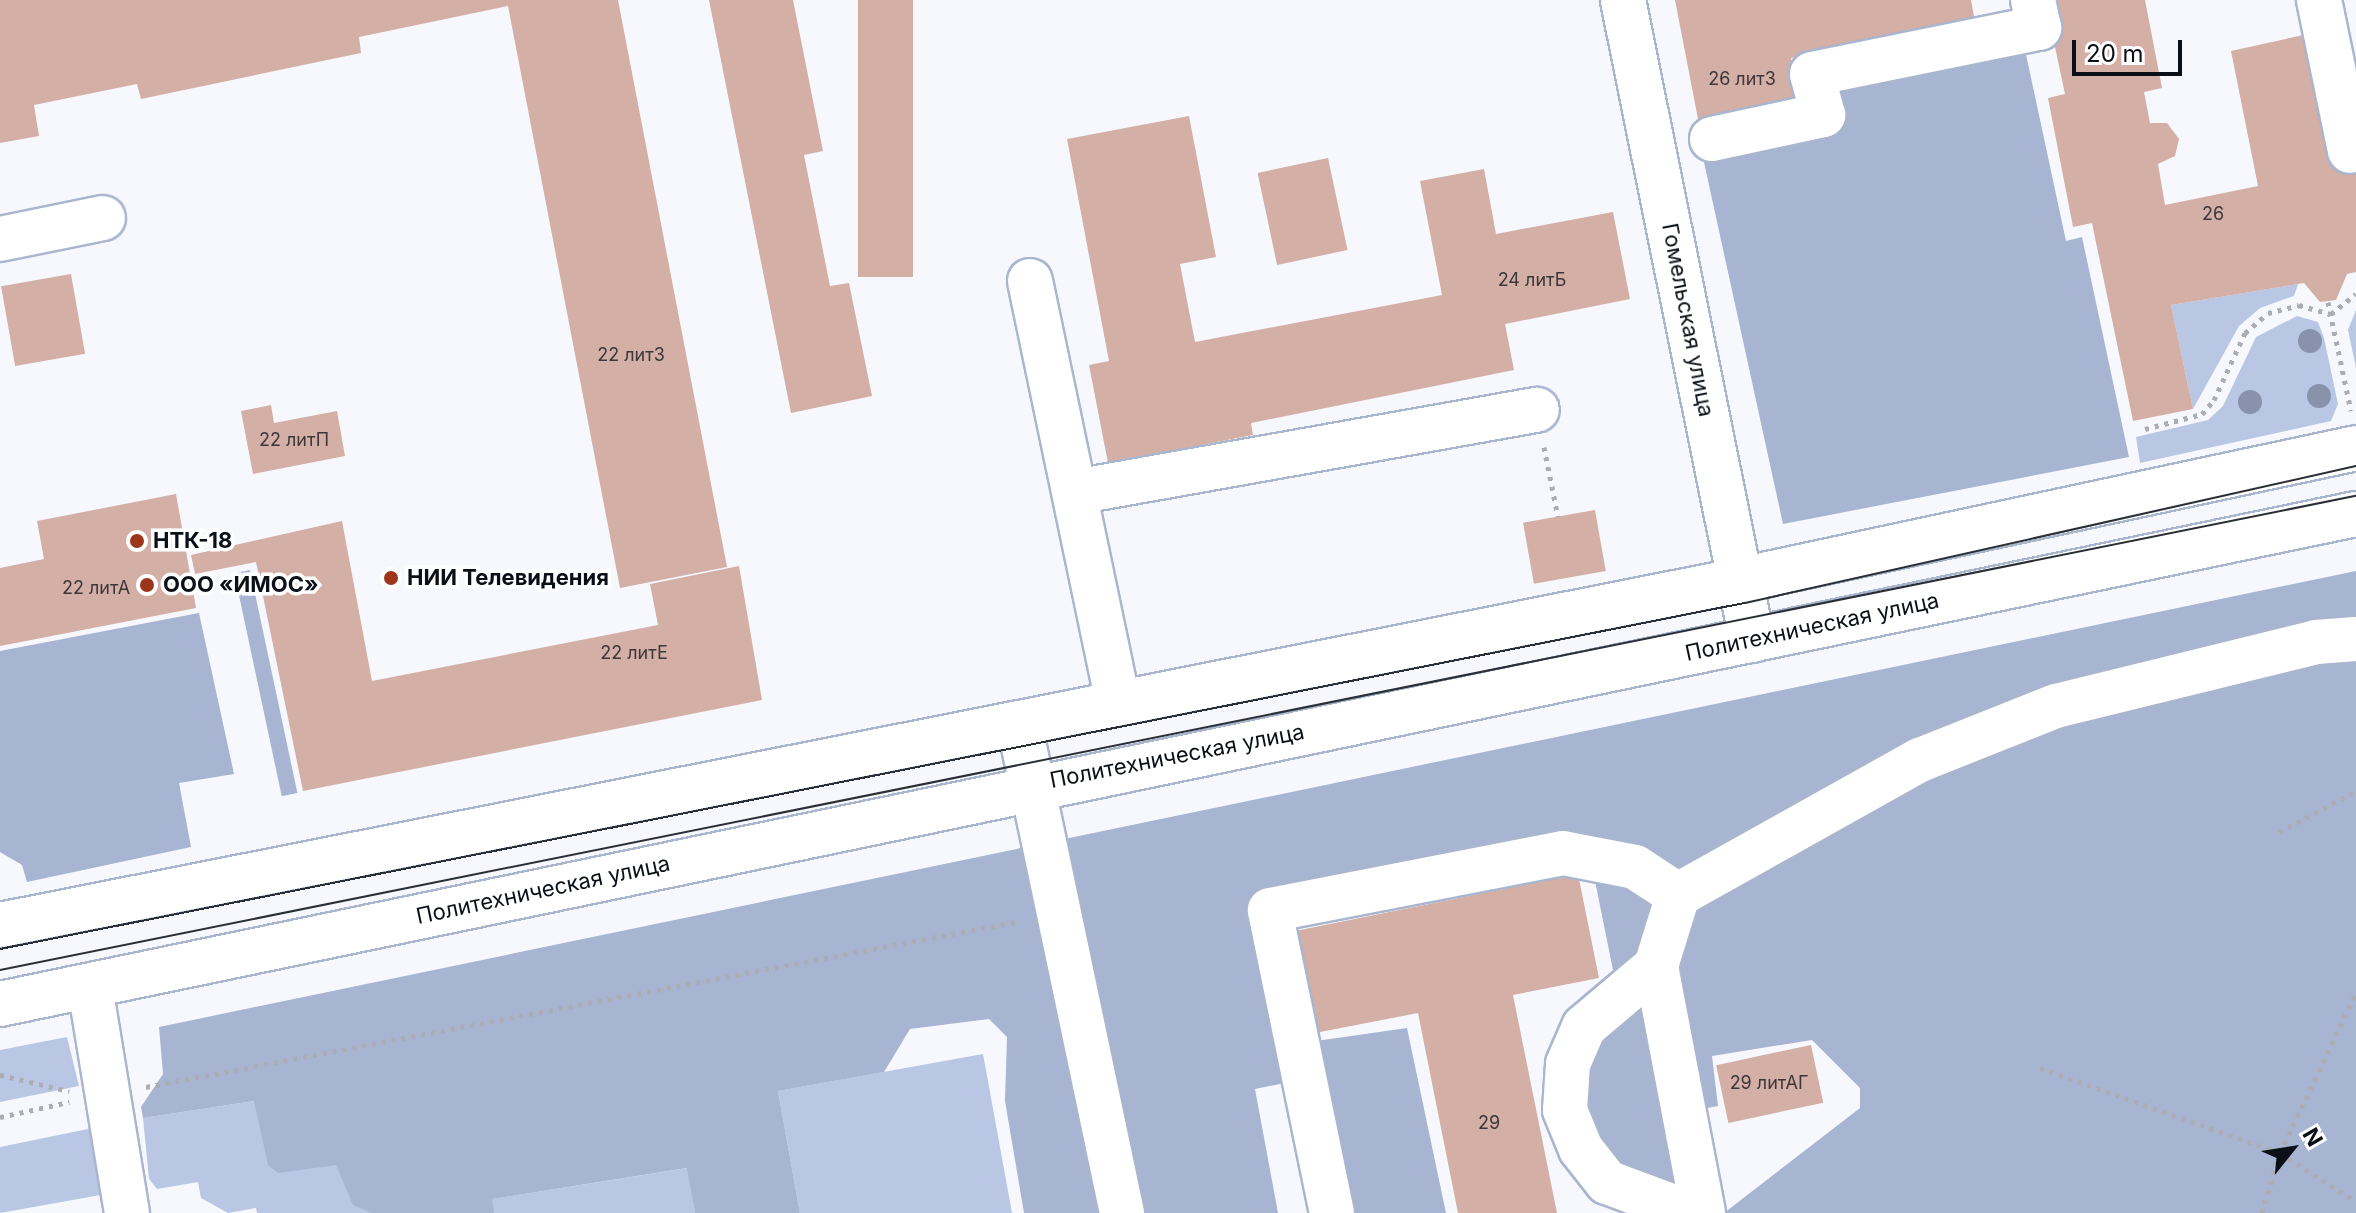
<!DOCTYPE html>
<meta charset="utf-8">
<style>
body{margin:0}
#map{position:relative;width:2356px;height:1213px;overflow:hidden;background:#f6f8fd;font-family:Inter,sans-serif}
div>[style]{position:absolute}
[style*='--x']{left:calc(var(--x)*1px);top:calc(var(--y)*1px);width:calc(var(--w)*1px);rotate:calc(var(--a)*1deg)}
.green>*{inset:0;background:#b9c6e4}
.forest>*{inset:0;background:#a7b4d2;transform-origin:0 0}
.building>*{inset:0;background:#d3afa5;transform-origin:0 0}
.path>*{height:5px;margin-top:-2.5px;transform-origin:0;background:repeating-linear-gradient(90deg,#abadb3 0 4px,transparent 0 10px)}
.roads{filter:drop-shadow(2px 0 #aab5ce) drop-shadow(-2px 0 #aab5ce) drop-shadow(0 2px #aab5ce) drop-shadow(0 -2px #aab5ce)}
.minor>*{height:44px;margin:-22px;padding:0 22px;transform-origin:22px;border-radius:22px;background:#fff}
.major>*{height:44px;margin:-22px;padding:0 22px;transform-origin:22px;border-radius:22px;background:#fff}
.tram>*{height:2px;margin:-1px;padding:0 1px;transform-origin:1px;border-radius:1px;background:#2a2e36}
.trees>*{width:24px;height:24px;margin:-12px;border-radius:50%;background:#8892ab}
.dots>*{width:22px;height:22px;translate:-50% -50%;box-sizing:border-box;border:4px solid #fff;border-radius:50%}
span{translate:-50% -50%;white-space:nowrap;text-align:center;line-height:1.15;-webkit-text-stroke:7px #fff;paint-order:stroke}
.number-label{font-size:18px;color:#3d373a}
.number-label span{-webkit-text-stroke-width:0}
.street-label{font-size:22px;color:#0b0f17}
.poi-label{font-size:22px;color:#0b0f17;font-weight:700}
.left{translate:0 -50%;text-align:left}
.north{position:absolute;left:2252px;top:1109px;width:80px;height:80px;-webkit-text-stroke:6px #fff;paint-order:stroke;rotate:60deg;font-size:22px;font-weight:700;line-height:32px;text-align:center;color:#0b0f17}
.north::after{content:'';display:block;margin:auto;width:28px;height:36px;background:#0b0f17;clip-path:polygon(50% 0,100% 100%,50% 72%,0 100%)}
.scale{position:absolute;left:2072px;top:40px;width:110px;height:36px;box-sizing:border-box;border:4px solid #0b0f17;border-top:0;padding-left:10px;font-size:24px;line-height:28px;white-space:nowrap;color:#0b0f17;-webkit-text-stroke:6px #fff;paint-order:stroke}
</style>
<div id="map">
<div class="green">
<div style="clip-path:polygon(2298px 284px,2294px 296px,2260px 308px,2239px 326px,2193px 409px,2171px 305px)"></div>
<div style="clip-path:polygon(2356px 310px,2356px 368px,2348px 330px)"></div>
<div style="clip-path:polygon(2297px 316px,2318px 322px,2324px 338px,2338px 404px,2331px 421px,2140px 463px,2136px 437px,2208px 420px,2223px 406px,2256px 337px)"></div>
<div style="clip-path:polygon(67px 1037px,79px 1086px,0 1102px,0 1050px)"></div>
<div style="clip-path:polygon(983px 1054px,1012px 1213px,800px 1213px,778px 1091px)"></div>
<div style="clip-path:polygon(384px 1081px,492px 1199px,688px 1168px,695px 1213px,257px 1213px,256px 1208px,228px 1213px,201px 1198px,198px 1182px,157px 1189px,149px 1179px,143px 1118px)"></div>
<div style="clip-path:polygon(93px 1128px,106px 1194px,0 1213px,0 1147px)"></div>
</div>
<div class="forest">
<div style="clip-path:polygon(2024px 45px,2066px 241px,2082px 237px,2129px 457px,1783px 524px,1702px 153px,1829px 86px)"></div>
<div style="left:250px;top:570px;width:228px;height:16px;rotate:78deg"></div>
<div style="clip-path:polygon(2356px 571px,2356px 1213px,1724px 1213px,1860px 1108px,1860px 1088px,1812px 1040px,1712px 1056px,1718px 1106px,1675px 1114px,1689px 1199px,1617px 1173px,1588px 1145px,1575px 1072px,1620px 1005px,1586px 836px,1276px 895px,1309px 1042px,1407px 1028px,1446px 1213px,1325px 1213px,1300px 1080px,1255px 1089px,1278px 1213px,1024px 1213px,1005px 1101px,1007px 1037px,989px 1019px,910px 1029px,884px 1072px,778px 1091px,800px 1213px,695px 1213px,687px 1168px,492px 1199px,494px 1213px,372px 1213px,353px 1205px,336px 1165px,278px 1173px,268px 1165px,254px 1101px,143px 1118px,141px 1107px,163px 1074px,159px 1027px)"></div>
<div style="clip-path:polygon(199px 613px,234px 774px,179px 783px,191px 847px,27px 882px,22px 865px,0 852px,0 651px)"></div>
</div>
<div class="building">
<div style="clip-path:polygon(0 0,618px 0,727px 567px,620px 588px,508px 6px,359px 37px,361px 53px,141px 99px,137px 84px,34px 105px,39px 136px,0 143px)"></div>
<div style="clip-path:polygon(709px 0,793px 0,823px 151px,804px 155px,830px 286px,849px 283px,872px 396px,791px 413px)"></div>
<div style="left:858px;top:0;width:55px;height:277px"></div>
<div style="clip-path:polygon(1675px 0,1971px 0,1975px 22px,1791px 58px,1799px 99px,1698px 119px)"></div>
<div style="clip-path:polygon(2045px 0,2145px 0,2162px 88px,2144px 92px,2150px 123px,2167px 123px,2179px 139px,2175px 156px,2158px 164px,2165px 205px,2258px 186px,2231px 51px,2308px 34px,2336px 169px,2356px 165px,2356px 272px,2347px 274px,2336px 300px,2320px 302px,2304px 283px,2171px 305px,2193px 409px,2133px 421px,2092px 223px,2073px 227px,2048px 98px,2065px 94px)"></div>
<div style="clip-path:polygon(1189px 116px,1216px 257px,1180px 264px,1195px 342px,1442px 295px,1420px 181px,1484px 169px,1496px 234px,1613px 212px,1630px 299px,1505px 324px,1514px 370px,1251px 423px,1253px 435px,1108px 463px,1089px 365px,1109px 361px,1067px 139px)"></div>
<div style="left:1328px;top:158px;width:94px;height:72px;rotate:78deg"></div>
<div style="left:71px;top:274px;width:81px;height:71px;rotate:80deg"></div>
<div style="clip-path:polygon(271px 405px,274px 423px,337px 411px,345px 456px,253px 474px,241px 411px)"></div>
<div style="clip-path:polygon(176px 494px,196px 608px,0 646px,0 568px,44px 559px,37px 521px)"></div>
<div style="left:1595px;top:510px;width:62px;height:73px;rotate:80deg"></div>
<div style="clip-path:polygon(342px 521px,372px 681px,658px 625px,650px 584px,739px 566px,762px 700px,303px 791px,256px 562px,195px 574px,191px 555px)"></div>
<div style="clip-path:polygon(1578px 874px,1599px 978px,1513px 995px,1557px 1213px,1458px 1213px,1418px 1013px,1315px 1033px,1295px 931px)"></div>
<div style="left:1811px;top:1045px;width:59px;height:97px;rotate:78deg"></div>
</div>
<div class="path">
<div style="--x:2328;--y:302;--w:111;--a:78.1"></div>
<div style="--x:2145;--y:429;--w:59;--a:-14.7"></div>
<div style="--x:2202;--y:414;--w:18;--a:-49"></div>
<div style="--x:2214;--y:400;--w:74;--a:-65.2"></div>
<div style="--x:2245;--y:333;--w:30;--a:-41"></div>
<div style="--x:2268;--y:313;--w:32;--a:-14"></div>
<div style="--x:2299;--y:305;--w:33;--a:16"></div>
<div style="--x:2331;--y:314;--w:32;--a:-39"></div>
<div style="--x:1544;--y:447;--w:71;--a:78.7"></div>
<div style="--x:2279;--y:832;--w:87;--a:-28"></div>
<div style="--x:2040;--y:1068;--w:255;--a:19.5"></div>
<div style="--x:2280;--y:1153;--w:90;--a:32.8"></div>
<div style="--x:0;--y:1075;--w:71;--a:13.1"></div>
<div style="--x:146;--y:1087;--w:890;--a:-10.75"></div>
<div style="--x:0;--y:1117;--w:71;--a:-12.3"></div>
<div style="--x:2262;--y:1213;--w:63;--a:-73.3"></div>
<div style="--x:2280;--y:1153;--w:177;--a:-64.6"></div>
</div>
<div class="roads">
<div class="minor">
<div style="--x:1623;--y:0;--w:653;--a:78.6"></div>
<div style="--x:2319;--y:0;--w:154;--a:78.4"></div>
<div style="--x:1712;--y:139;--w:114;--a:-12.2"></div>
<div style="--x:1823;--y:115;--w:42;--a:-105"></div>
<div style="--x:1812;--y:74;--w:232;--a:-11.5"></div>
<div style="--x:2039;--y:28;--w:29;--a:-102"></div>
<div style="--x:0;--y:239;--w:105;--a:-11.5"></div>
<div style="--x:1030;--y:281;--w:430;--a:78.2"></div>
<div style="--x:1075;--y:492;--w:469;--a:-10.1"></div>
<div style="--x:1019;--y:723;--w:501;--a:78.13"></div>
<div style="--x:1678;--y:895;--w:277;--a:-29.2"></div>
<div style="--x:1920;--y:760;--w:146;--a:-21.7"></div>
<div style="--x:2056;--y:706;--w:268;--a:-13.8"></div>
<div style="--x:2316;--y:642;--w:40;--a:-4.3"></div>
<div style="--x:1656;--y:966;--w:94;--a:139.7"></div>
<div style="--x:1584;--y:1027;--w:40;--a:113.4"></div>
<div style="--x:1568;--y:1064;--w:46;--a:93.7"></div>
<div style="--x:1565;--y:1110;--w:42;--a:67.7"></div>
<div style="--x:1581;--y:1149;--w:42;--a:51.8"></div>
<div style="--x:1607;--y:1182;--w:89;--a:20.5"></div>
<div style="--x:90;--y:987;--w:229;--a:80.7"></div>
<div style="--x:1332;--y:1213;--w:309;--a:-101.6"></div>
<div style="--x:1270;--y:910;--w:298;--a:-11"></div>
<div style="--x:1563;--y:853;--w:73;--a:11"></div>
<div style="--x:1635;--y:867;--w:51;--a:33.1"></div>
<div style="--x:1678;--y:895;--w:74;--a:107.2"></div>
<div style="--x:1656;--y:966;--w:251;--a:79.2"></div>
</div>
<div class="major">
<div style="--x:0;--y:925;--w:1774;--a:-11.21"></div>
<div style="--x:1740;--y:580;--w:630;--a:-12.09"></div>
<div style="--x:0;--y:1004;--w:2406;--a:-11.75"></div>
</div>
</div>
<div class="tram">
<div style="--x:0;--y:949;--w:1779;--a:-11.22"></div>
<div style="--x:1745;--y:603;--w:626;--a:-12.64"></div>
<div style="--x:0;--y:970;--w:2403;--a:-11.38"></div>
</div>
<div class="trees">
<div style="left:2310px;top:341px"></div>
<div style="left:2319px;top:396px"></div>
<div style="left:2250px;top:402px"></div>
</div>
<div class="dots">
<div style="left:137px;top:541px;background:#9d351a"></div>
<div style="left:391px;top:578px;background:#9d351a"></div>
<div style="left:147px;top:585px;background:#9d351a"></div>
</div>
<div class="number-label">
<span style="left:1742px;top:79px">26 литЗ</span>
<span style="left:2213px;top:214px">26</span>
<span style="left:1532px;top:280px">24 литБ</span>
<span style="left:631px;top:355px">22 литЗ</span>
<span style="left:294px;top:440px">22 литП</span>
<span style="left:96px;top:588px">22 литА</span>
<span style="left:634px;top:653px">22 литЕ</span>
<span style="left:1769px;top:1083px">29 литАГ</span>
<span style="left:1489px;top:1123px">29</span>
</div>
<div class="street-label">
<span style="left:1688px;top:320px;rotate:79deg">Гомельская улица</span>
<span style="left:1812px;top:627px;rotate:-12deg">Политехническая улица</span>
<span style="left:1177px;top:756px;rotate:-11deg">Политехническая улица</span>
<span style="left:543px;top:890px;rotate:-12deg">Политехническая улица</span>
</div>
<div class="poi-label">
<span class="left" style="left:153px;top:541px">НТК-18</span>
<span class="left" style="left:407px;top:578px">НИИ Телевидения</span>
<span class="left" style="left:163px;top:585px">ООО «ИМОС»</span>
</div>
<div class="north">N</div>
<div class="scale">20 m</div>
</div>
